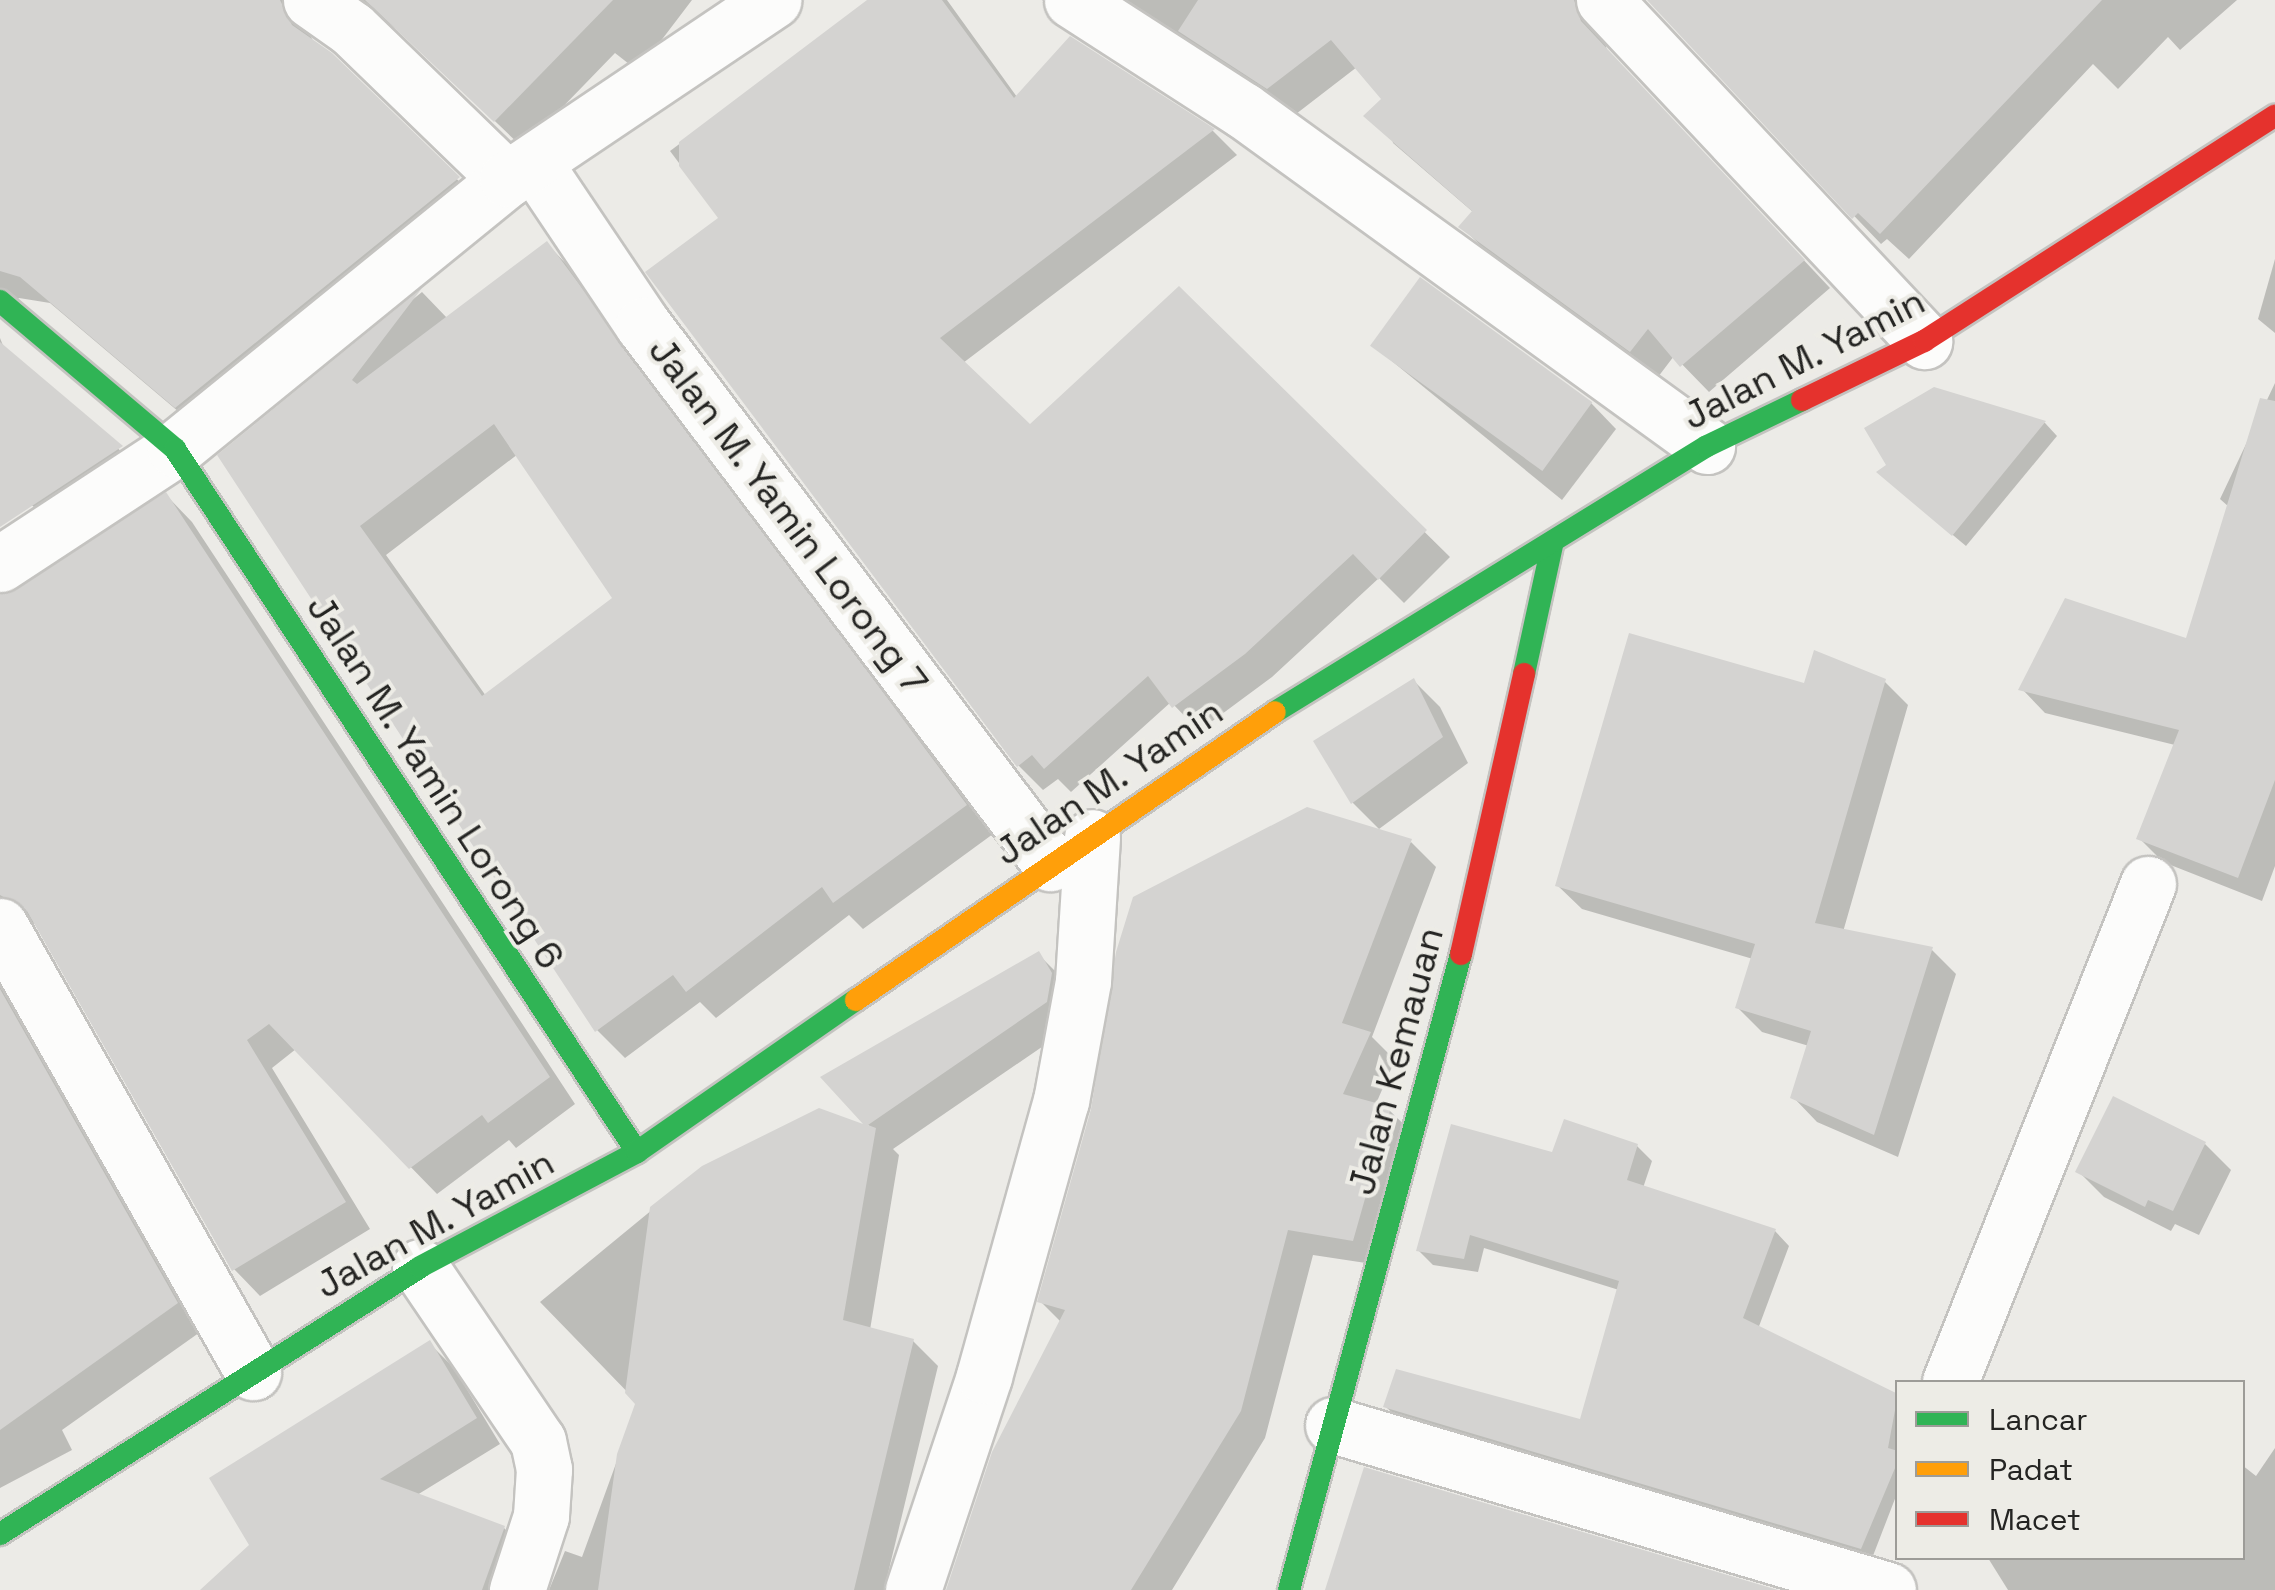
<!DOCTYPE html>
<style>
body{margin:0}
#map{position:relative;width:2275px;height:1590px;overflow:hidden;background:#ecebe7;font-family:"Space Grotesk",sans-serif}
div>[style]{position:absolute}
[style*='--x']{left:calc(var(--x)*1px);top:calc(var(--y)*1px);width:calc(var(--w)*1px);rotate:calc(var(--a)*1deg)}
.shadow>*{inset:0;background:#0003}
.building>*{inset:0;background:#d4d3d1;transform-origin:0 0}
.roads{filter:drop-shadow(2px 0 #c4c3c0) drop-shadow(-2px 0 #c4c3c0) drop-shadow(0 2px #c4c3c0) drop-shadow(0 -2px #c4c3c0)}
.street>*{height:55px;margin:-27.5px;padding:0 27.5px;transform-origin:27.5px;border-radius:27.5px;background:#fcfcfb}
.fast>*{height:22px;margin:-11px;padding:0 11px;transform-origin:11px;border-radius:11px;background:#30b455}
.slow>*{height:22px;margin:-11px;padding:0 11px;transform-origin:11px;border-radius:11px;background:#ff9f0a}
.jam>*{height:22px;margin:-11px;padding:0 11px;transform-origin:11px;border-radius:11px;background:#e5322d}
span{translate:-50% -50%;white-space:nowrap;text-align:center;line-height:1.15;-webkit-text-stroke:8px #edece6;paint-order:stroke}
.street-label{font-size:38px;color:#242422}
.legend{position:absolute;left:1895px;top:1380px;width:350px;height:180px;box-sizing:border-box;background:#edece6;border:2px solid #9d9c98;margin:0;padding:12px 18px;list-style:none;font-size:30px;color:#242422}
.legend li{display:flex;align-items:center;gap:20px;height:50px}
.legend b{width:50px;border:2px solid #9d9c98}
</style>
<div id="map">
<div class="shadow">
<div style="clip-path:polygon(0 0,332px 0,306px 27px,314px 43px,485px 206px,205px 434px,50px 303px,19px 298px,0 316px)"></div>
<div style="clip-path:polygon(355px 0,692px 0,638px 71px,615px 53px,523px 148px,404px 34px)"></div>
<div style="clip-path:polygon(871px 0,947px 0,1017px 97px,1070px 39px,1213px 131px,1237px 155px,963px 363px,1030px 428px,1179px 290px,1450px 557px,1404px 603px,1379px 578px,1272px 677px,1199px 731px,1171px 702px,1071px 792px,1058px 779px,1043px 790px,1018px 765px,721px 219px,670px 151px)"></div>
<div style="clip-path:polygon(1125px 0,1623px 0,1600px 20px,1607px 51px,1830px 288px,1709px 392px,1674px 356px,1658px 377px,1489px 254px,1462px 227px,1473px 212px,1393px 143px,1384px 100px,1357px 67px,1296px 114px)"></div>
<div style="clip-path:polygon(1648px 0,2237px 0,2180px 50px,2168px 37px,2118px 89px,2093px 64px,1909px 259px,1887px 239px,1881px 244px)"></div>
<div style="clip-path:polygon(evenodd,547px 244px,574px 272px,993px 834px,863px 929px,849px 915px,716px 1018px,700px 1002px,625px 1058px,597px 1030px,220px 456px,422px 292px,448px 319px,547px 244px,518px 454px,616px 599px,486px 696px,386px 555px,518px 454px)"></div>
<div style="clip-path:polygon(2275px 259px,2275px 333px,2258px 319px)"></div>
<div style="clip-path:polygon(0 338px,4px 348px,148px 475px,62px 531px,0 478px)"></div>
<div style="clip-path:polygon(1371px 344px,1591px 403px,1616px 429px,1562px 500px)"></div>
<div style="clip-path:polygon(2275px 383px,2275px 866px,2262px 901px,2163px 862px,2139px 838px,2175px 745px,2045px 713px,2022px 689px,2188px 641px,2229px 507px,2220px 499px)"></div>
<div style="clip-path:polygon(1935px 390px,2045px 423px,2057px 436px,1966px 546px,1892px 484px,1889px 465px)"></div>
<div style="clip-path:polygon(166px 495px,192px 522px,575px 1104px,516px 1148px,509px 1140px,437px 1194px,296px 1049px,272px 1068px,370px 1229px,260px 1296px,234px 1269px,38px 926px,29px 920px,10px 925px,0 942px,0 595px)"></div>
<div style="clip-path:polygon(1414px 681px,1440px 707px,1468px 763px,1379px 829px,1353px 803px,1316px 742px)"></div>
<div style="clip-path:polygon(1884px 681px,1908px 705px,1843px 932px,1932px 950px,1956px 974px,1898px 1157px,1817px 1122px,1793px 1097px,1809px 1046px,1762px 1032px,1738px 1008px,1753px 959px,1582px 909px,1557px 885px,1805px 686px)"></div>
<div style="clip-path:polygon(1411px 842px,1436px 867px,1372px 1037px,1395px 1060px,1375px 1106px,1389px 1110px,1415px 1135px,1379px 1265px,1313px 1255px,1265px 1438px,1172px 1590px,948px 1590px,1061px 1322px,1040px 1301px)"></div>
<div style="clip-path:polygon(1038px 954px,1063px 979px,1071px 1027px,893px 1149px,899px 1155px,870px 1330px,913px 1341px,938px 1366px,884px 1590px,549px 1590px,565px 1551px,582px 1557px,638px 1403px,540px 1302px,703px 1168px,872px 1129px,824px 1078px)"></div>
<div style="clip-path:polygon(0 973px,203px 1330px,62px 1430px,72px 1450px,0 1488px)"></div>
<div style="clip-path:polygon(2205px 1144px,2231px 1170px,2199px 1235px,2175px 1224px,2171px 1231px,2104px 1197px,2078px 1171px)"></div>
<div style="clip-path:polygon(1637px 1146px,1652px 1161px,1643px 1188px,1775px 1231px,1789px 1246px,1758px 1329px,1898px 1397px,1898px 1491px,1871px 1561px,1401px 1421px,1386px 1407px,1582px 1422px,1619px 1290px,1484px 1248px,1478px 1272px,1433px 1265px,1418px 1250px,1554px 1155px)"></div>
<div style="clip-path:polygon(430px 1344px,454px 1368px,500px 1444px,417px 1495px,504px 1528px,529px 1553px,519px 1590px,204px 1590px,252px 1545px)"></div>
<div style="clip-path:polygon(2275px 1448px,2275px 1590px,2008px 1590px,1988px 1558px,2242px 1558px,2242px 1465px,2256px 1476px)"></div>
</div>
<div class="building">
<div style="clip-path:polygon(0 0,280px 0,292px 25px,332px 53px,460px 177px,175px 408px,20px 277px,0 271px)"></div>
<div style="clip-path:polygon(365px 0,613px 0,494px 122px)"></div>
<div style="clip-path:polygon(867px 0,942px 0,1014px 98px,1070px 36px,1215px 129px,940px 338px,1030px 424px,1179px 286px,1427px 530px,1378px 580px,1353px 554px,1245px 654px,1172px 708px,1148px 676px,1044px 769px,1032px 755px,1017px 767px,645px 272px,718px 218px,679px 166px,679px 142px)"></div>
<div style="clip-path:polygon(1198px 0,1574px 0,1581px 21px,1805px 260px,1680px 367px,1648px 329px,1630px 352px,1458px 227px,1472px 211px,1363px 116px,1381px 99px,1331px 40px,1267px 89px,1178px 31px)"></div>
<div style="clip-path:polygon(1647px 0,2102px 0,1880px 234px,1858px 213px,1852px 219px)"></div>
<div style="clip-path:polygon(evenodd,547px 241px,967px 805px,833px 903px,822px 887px,686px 992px,673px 975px,595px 1032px,217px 455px,422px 288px,352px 380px,357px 384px,547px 241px,494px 424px,612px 598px,482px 696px,360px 526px,494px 424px)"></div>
<div style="left:1420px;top:277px;width:213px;height:85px;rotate:36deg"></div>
<div style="clip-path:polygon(0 342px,123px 446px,0 527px)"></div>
<div style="clip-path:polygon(1934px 387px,2046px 421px,1952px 536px,1876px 472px,1886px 465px,1864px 428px)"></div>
<div style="clip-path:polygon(2260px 398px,2275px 401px,2275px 780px,2238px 878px,2136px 839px,2179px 730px,2018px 690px,2065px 598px,2186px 638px)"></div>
<div style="clip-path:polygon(166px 492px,550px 1077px,488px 1123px,482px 1115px,409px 1169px,269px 1024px,247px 1040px,346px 1202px,232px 1271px,27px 911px,0 895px,0 595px)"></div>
<div style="clip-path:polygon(1629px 633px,1804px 683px,1814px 650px,1886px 679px,1815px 923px,1933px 947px,1874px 1135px,1790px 1098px,1811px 1031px,1735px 1008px,1755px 944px,1555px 886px)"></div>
<div style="clip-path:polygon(1414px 678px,1443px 737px,1351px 804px,1313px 741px)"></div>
<div style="clip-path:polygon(1307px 807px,1412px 839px,1342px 1023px,1371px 1032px,1343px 1094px,1391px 1107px,1353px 1241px,1288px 1230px,1241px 1411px,1131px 1590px,946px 1590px,992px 1452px,1065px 1310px,1037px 1302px,1091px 1109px,1116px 952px,1133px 897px)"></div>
<div style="clip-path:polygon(1039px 951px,1052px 973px,1047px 1002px,868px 1125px,876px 1128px,843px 1320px,914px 1339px,854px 1590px,598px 1590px,617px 1454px,635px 1404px,625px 1393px,650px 1207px,702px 1166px,819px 1108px,863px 1124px,820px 1077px)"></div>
<div style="clip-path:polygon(0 989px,178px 1303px,0 1430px)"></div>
<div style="clip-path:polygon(2113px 1096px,2206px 1142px,2173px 1211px,2148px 1200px,2145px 1207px,2075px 1172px)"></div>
<div style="clip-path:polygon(1564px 1119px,1638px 1144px,1627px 1180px,1776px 1229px,1743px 1318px,1898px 1394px,1888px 1448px,1898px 1451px,1898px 1461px,1861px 1549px,1383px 1407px,1396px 1369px,1580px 1419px,1619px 1281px,1470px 1235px,1464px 1259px,1416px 1251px,1451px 1124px,1552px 1152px)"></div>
<div style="clip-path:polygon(430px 1340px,477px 1418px,380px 1479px,505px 1526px,482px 1590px,200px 1590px,249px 1545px,209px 1478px)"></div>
<div style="clip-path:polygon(1364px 1467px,1778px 1590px,1325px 1590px)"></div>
</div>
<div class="roads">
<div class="street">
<div style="--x:311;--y:0;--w:50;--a:35.3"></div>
<div style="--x:352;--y:29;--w:216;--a:44.1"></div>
<div style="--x:1072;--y:0;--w:203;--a:32.8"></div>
<div style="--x:1243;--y:110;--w:573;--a:35.91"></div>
<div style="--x:1604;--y:0;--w:468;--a:46.8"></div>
<div style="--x:534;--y:163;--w:195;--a:56.1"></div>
<div style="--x:643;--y:325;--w:675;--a:52.89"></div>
<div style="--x:0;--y:564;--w:209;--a:-33.3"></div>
<div style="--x:175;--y:449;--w:428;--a:-39.1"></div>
<div style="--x:507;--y:179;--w:321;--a:-33.9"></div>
<div style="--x:0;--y:926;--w:513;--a:60.44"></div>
<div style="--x:420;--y:1267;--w:210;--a:55.9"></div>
<div style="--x:538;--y:1441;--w:29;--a:78"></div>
<div style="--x:544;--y:1469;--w:47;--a:93.7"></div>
<div style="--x:541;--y:1516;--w:78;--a:108"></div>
<div style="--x:1950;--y:1382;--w:536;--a:-68.32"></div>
<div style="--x:1333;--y:1425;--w:579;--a:16.56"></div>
<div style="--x:913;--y:1590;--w:225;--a:-71.6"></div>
<div style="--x:984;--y:1376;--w:286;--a:-74.4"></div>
<div style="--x:1061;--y:1101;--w:122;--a:-79.6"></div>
<div style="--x:1083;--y:981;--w:144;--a:-86.4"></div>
</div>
<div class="fast">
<div style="--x:0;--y:301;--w:229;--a:40.2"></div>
<div style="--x:175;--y:449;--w:841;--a:56.69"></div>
<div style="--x:1524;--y:674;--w:131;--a:-77.7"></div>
<div style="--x:1275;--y:712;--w:507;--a:-31.62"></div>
<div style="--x:1707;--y:446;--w:106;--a:-25.8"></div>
<div style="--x:0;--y:1534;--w:498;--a:-32.4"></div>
<div style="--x:420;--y:1267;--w:246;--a:-27.9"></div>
<div style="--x:637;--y:1152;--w:267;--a:-34.8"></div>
<div style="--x:1289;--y:1590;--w:659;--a:-74.87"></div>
</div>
<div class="slow">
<div style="--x:856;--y:1000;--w:508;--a:-34.5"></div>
</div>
<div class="jam">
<div style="--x:1802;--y:400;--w:136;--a:-25.8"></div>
<div style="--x:1924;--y:341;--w:417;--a:-32.7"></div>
<div style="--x:1461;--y:954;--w:287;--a:-77.3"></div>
</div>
</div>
<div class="street-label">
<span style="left:1804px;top:359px;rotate:-27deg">Jalan M. Yamin</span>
<span style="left:788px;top:516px;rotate:53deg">Jalan M. Yamin Lorong 7</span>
<span style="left:435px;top:782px;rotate:57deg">Jalan M. Yamin Lorong 6</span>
<span style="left:1109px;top:782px;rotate:-34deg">Jalan M. Yamin</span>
<span style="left:1396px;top:1061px;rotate:-75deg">Jalan Kemauan</span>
<span style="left:435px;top:1224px;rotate:-29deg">Jalan M. Yamin</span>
</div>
<ul class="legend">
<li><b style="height:12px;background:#30b455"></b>Lancar</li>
<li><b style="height:12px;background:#ff9f0a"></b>Padat</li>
<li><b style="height:12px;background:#e5322d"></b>Macet</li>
</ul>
</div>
